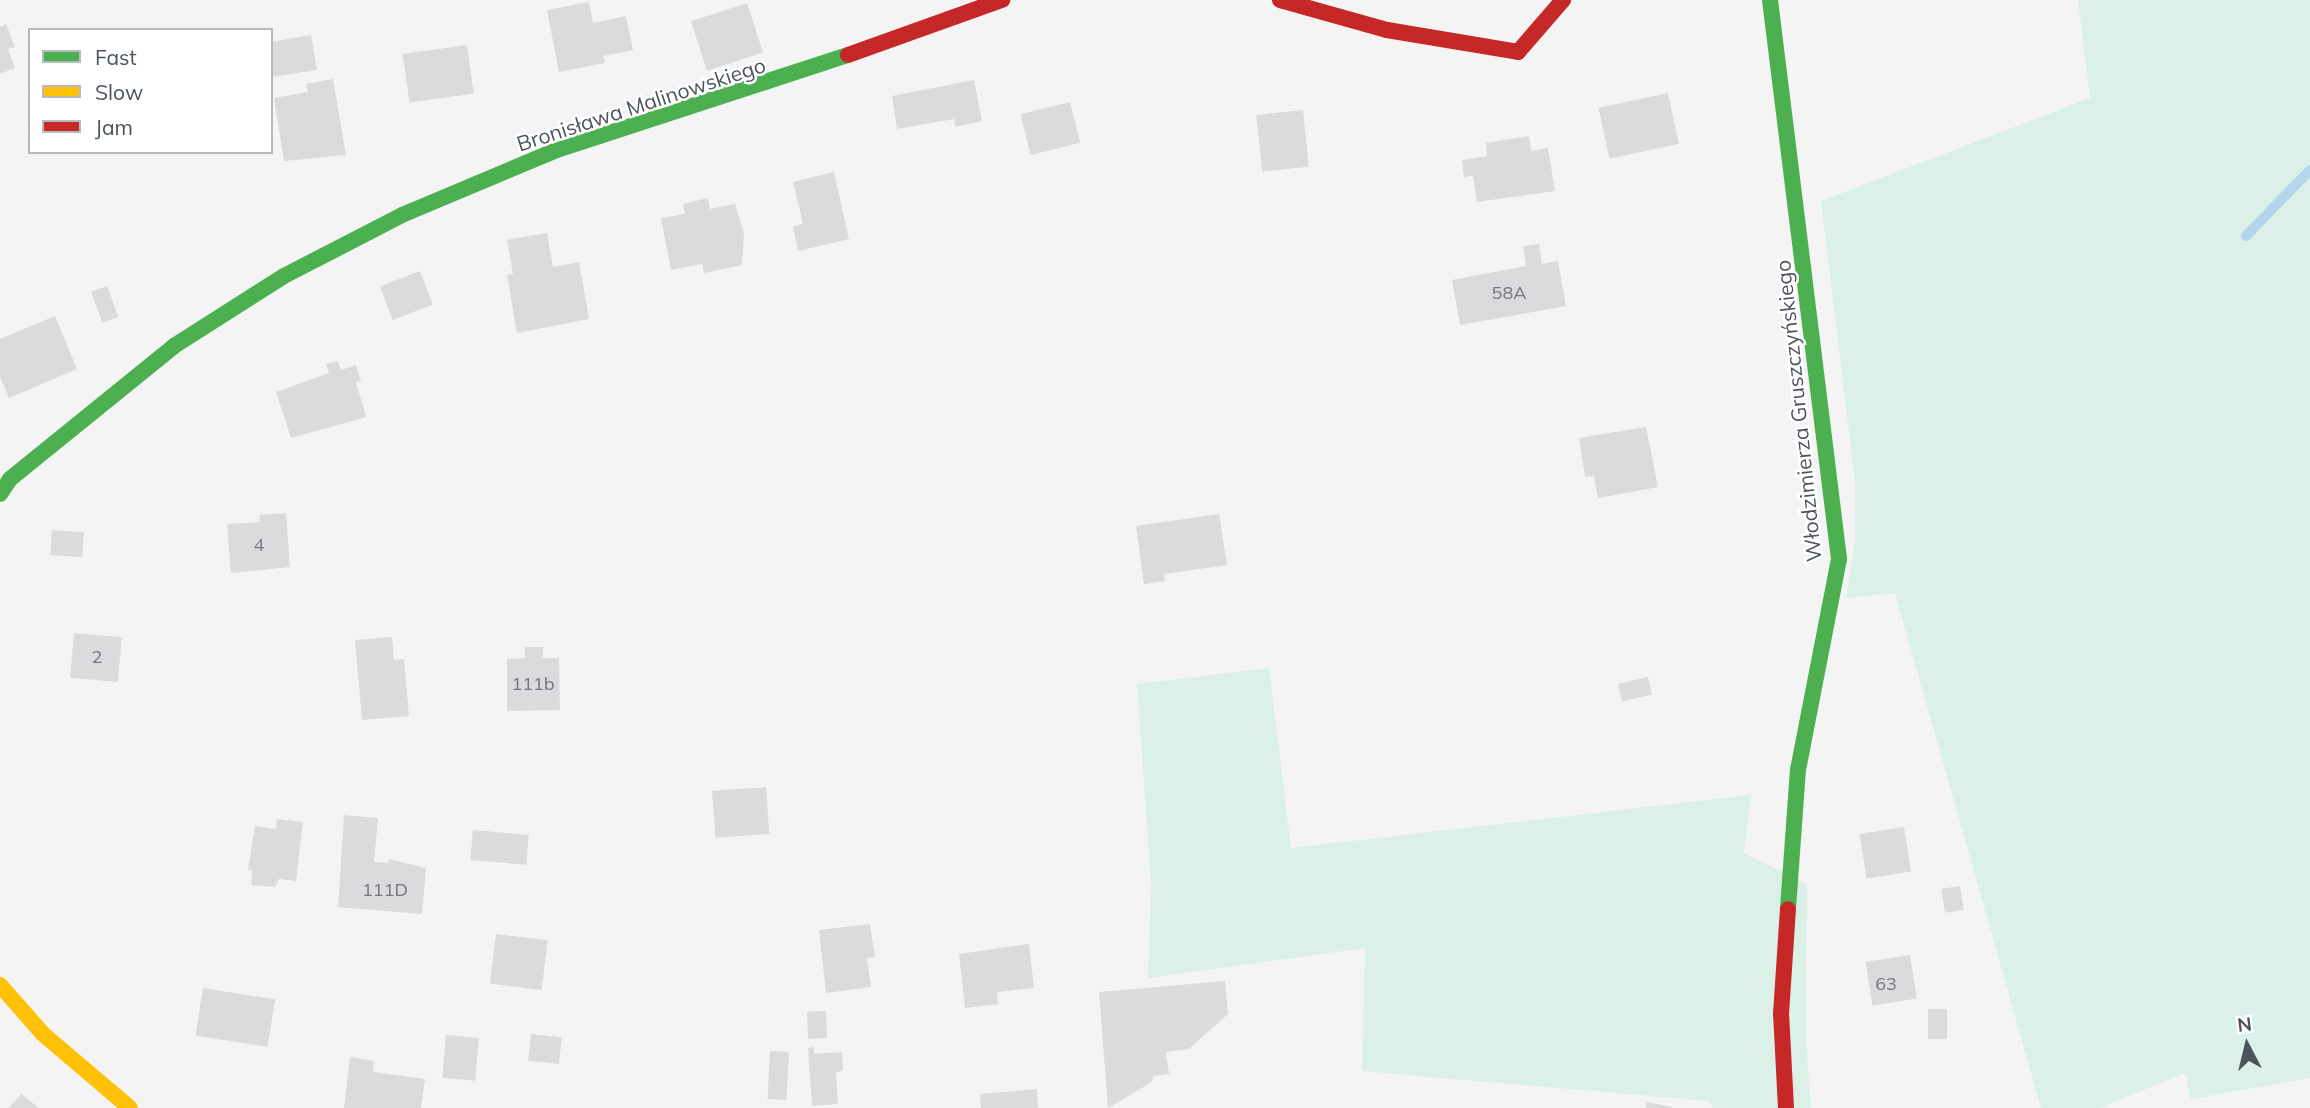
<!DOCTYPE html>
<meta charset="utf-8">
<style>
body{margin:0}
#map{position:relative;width:2310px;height:1108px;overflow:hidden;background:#f4f4f4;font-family:Mulish,sans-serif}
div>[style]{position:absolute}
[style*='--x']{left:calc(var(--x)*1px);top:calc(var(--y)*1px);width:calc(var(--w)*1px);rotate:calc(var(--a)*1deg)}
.green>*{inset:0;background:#dbf0e7}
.stream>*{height:10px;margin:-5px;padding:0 5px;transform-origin:5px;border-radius:5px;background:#b3d6ea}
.building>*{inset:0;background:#dbdbdd;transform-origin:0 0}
.fast>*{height:16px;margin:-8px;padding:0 8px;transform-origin:8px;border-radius:8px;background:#4caf50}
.slow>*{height:16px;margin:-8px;padding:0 8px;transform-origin:8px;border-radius:8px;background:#ffc107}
.jam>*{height:16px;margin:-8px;padding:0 8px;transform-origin:8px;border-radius:8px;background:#c62828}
span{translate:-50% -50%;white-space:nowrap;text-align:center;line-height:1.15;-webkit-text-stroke:5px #fff;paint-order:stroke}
.number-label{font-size:18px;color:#717680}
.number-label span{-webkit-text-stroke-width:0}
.street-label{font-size:21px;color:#4c535f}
.legend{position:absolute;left:28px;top:28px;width:245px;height:126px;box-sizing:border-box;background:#fff;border:2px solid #b7babf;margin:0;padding:9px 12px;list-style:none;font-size:21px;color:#4c535f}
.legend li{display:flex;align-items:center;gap:14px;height:35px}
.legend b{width:35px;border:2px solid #b7babf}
.north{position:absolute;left:2212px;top:1010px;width:70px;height:70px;-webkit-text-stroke:5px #fff;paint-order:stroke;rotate:353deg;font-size:19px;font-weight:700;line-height:28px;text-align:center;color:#4c535f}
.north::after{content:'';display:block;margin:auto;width:24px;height:32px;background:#4c535f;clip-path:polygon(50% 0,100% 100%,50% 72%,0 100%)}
</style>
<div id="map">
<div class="green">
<div style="clip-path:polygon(2078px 0,2310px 0,2310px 1078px,2191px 1099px,2185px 1073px,2099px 1108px,2041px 1108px,1895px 593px,1846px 598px,1855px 540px,1855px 482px,1821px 201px,2090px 98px)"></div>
<div style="clip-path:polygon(1269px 668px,1291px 848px,1751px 795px,1744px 853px,1807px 884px,1806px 1040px,1811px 1108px,1712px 1108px,1710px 1101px,1362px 1071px,1365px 948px,1148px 978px,1151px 884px,1137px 684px)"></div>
</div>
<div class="stream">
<div style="--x:2246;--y:236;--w:92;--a:-45.9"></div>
</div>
<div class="building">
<div style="clip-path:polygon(589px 2px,593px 23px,626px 16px,633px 50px,603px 56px,605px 63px,559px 72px,547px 10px)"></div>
<div style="left:747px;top:3px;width:52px;height:59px;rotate:72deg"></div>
<div style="clip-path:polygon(6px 24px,15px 47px,8px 49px,15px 68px,0 74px,0 27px)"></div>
<div style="clip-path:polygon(311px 35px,317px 70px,271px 77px,271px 42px)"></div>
<div style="left:467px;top:45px;width:49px;height:65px;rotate:82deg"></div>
<div style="clip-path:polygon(333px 79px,346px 155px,284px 161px,274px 98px,308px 92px,306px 84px)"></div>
<div style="clip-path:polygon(974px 80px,982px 121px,955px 127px,954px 119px,897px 129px,892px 96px)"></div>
<div style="left:1668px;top:93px;width:52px;height:71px;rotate:78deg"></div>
<div style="left:1070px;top:102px;width:42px;height:51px;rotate:76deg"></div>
<div style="left:1303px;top:110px;width:57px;height:47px;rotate:84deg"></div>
<div style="clip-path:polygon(1529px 136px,1531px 151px,1548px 148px,1555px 191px,1477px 202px,1473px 176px,1464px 177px,1462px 160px,1487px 156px,1486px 143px)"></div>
<div style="clip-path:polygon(834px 172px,849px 239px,798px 251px,793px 227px,803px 223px,793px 182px)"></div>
<div style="clip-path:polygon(708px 198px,710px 209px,735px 204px,744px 233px,742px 265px,704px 273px,702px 264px,671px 270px,661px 218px,685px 214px,683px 204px)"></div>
<div style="clip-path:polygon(547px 233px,553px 267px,579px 262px,589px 319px,517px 333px,507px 275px,513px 274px,507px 240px)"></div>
<div style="clip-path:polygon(1539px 244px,1542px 264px,1558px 261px,1566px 306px,1460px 325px,1452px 280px,1526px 266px,1523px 246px)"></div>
<div style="left:420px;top:271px;width:36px;height:43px;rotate:69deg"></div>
<div style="left:107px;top:286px;width:33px;height:17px;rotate:70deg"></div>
<div style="clip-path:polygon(55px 316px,77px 369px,9px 398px,0 377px,0 339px)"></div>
<div style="clip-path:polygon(338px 361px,341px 370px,356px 365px,361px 381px,356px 382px,366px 417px,291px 438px,276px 392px,329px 373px,326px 364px)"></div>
<div style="clip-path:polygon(1646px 427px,1658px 487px,1598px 498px,1594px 476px,1585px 477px,1579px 438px)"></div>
<div style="clip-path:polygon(286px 513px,290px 567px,231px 573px,227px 524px,260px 522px,259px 515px)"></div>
<div style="clip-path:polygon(1219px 514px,1227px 565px,1164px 574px,1165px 581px,1144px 584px,1136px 526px)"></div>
<div style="left:52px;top:530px;width:32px;height:25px;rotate:4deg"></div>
<div style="left:74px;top:633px;width:48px;height:45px;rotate:5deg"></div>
<div style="clip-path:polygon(392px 637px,394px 660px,404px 659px,409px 716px,362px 720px,355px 640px)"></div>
<div style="clip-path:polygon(525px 647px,543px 647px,543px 658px,559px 658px,560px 710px,507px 711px,507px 659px,525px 658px)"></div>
<div style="left:1648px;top:677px;width:18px;height:31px;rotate:77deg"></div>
<div style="left:766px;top:787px;width:47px;height:54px;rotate:86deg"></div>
<div style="clip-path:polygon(344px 815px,378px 818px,374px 862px,388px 863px,389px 859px,426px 868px,422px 914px,338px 907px)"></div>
<div style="clip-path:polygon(277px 819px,303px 822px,296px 881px,279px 879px,275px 887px,251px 885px,252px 870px,248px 870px,255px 826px,276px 829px)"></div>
<div style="left:1904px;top:827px;width:45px;height:45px;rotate:81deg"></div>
<div style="left:473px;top:830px;width:56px;height:30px;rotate:5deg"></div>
<div style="left:1960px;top:886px;width:24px;height:19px;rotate:81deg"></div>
<div style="clip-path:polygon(870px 924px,875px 957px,867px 958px,871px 987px,826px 993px,819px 930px)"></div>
<div style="left:496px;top:934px;width:52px;height:50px;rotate:7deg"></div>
<div style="clip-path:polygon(1029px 944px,1034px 988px,997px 992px,998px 1004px,965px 1008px,959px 954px)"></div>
<div style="left:1910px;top:955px;width:44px;height:45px;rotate:81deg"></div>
<div style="clip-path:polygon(1225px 981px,1228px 1014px,1189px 1049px,1166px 1052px,1169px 1074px,1153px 1076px,1152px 1082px,1108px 1108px,1099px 992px)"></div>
<div style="left:203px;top:988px;width:73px;height:48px;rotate:9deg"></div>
<div style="left:1947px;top:1009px;width:30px;height:19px;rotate:90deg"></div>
<div style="left:826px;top:1011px;width:27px;height:19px;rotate:88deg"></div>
<div style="left:531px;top:1034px;width:31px;height:27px;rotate:6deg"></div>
<div style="left:446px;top:1035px;width:33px;height:43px;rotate:5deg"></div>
<div style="clip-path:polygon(814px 1047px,814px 1054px,842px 1052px,843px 1071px,836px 1072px,838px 1104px,812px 1106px,808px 1048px)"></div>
<div style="left:770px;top:1051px;width:19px;height:48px;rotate:3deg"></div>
<div style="clip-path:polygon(350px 1057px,374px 1061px,373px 1072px,425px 1079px,421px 1108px,344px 1108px)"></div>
<div style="clip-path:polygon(1037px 1089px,1038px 1108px,981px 1108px,980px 1094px)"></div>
<div style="clip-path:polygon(21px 1094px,39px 1108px,9px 1108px)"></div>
<div style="clip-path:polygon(1647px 1102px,1672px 1107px,1672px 1108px,1646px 1108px)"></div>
</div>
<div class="fast">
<div style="--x:1770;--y:0;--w:563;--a:82.96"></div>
<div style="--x:1839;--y:559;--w:214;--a:101"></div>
<div style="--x:1798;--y:769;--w:140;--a:94.1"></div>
<div style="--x:0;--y:494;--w:18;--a:-56"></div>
<div style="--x:10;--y:479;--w:211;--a:-39"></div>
<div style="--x:174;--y:346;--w:130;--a:-32.5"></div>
<div style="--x:284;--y:276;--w:133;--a:-27.3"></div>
<div style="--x:402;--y:215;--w:165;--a:-22.8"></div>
<div style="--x:554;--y:151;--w:309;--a:-18.1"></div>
</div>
<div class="slow">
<div style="--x:0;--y:985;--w:65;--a:48.7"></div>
<div style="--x:43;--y:1034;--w:114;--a:40.4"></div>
</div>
<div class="jam">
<div style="--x:1280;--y:0;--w:111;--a:15.7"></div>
<div style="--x:1387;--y:30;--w:133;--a:9.5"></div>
<div style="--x:1518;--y:52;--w:69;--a:-49.1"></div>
<div style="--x:848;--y:55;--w:164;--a:-19.7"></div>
<div style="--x:1786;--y:1108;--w:94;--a:-93"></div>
<div style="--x:1781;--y:1014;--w:105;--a:-86.2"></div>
</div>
<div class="number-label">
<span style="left:1509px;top:293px">58A</span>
<span style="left:259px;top:545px">4</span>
<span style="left:97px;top:657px">2</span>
<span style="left:533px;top:684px">111b</span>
<span style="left:385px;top:890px">111D</span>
<span style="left:1886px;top:984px">63</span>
</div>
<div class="street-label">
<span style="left:641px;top:104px;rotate:-18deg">Bronisława Malinowskiego</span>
<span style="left:1798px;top:411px;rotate:-96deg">Włodzimierza Gruszczyńskiego</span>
</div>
<ul class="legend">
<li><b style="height:9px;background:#4caf50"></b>Fast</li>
<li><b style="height:9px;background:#ffc107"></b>Slow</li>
<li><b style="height:9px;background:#c62828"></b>Jam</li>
</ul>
<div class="north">N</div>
</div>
